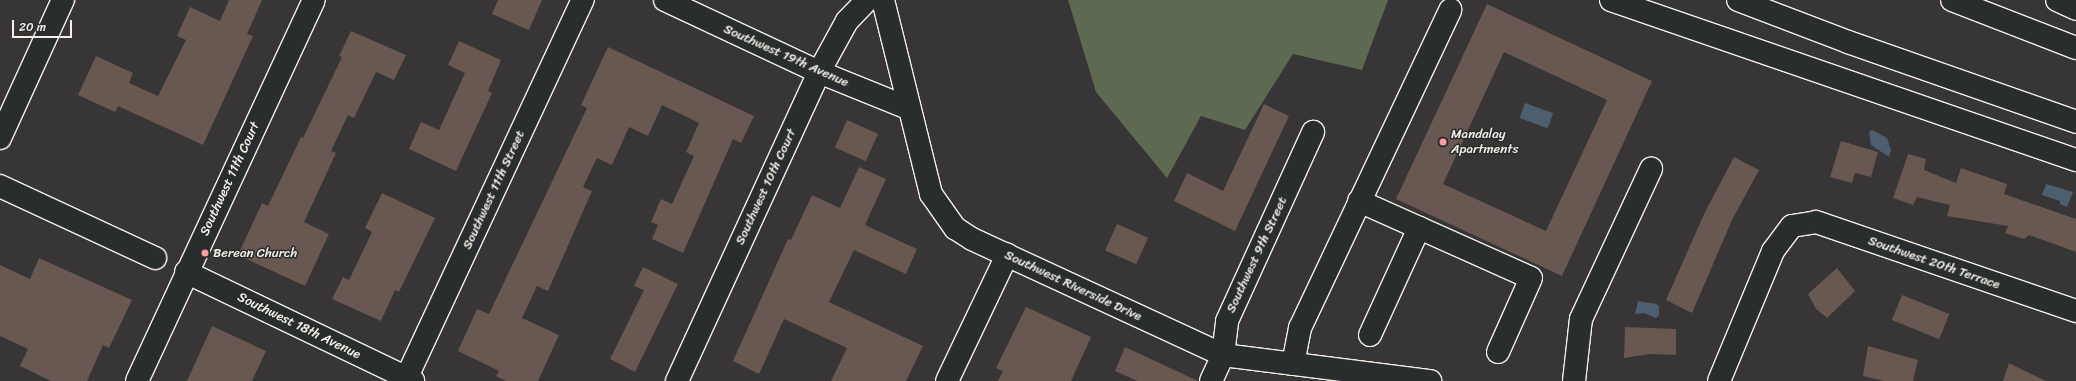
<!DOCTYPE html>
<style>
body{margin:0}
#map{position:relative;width:2076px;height:381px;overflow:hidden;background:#373535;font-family:Sriracha,sans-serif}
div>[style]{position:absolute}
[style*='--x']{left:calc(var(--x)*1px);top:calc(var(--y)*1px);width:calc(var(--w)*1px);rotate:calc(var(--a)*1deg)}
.green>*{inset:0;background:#5d6951}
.water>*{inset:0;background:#4d5f6f;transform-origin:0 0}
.building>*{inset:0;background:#695752;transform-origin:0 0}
.roads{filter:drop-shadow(1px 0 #f4f1e8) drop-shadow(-1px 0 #f4f1e8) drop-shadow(0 1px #f4f1e8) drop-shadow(0 -1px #f4f1e8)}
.minor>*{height:22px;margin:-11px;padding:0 11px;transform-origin:11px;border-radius:11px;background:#2a2d2e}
.highway>*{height:22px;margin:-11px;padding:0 11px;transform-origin:11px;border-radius:11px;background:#2a2d2e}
.dots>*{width:11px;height:11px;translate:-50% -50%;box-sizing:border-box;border:2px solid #2a2d2e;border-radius:50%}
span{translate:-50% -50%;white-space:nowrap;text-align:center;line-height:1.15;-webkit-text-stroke:3px #2a2d2e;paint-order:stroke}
.street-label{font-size:13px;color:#f4f1e8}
.poi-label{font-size:13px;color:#f4f1e8}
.left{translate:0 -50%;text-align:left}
.scale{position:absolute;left:12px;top:20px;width:60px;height:18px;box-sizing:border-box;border:2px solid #f4f1e8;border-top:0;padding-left:5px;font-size:12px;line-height:14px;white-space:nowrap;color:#f4f1e8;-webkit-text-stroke:3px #2a2d2e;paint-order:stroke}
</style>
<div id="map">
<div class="green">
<div style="clip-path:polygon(1068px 0,1388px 0,1362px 70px,1293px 54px,1245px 130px,1201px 116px,1167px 178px,1096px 92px)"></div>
</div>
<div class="water">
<div style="left:1525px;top:103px;width:30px;height:16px;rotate:20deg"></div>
<div style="clip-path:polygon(1872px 130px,1887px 138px,1891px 150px,1889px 157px,1871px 145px,1869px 132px)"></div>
<div style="clip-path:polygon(2046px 184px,2073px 192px,2067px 207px,2060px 204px,2060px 201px,2042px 195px)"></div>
<div style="clip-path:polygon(1638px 301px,1656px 304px,1659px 306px,1659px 315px,1656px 318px,1644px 313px,1635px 314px)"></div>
</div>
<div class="building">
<div style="clip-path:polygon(229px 0,262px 0,247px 34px,253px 36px,203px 145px,118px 106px,115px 112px,78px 95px,96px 56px,133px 73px,129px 83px,158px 96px,186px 40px,177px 36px,190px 7px,220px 21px)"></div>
<div style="clip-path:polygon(498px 0,542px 0,529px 30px,492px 14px)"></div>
<div style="clip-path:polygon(evenodd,1487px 4px,1652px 81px,1562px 276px,1396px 199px,1487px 4px,1504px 52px,1607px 100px,1546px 231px,1443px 184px,1504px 52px)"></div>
<div style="clip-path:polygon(351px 31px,406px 55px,394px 80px,376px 72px,354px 118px,348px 115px,331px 151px,336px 153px,304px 222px,329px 234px,305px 286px,238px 255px,262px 203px,268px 206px,301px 137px,303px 138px,342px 57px,339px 56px)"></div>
<div style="clip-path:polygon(459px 41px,501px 60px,488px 91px,492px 93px,456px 171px,409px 149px,421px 122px,439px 130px,465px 73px,448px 65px)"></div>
<div style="clip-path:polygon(608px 47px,754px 116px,741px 143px,733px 139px,683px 253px,652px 239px,658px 225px,651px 222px,661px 199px,672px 204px,694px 156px,686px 152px,699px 123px,662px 105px,648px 136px,629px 127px,612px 165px,597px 158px,583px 187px,592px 191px,548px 291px,537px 286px,522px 318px,559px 335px,538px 381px,506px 381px,496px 376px,499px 371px,458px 351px,477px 309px,489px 314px,587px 108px,581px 105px)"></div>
<div style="clip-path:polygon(1264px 104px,1289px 116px,1235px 231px,1174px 201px,1187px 173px,1223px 191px)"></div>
<div style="left:847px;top:120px;width:34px;height:30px;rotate:24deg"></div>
<div style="clip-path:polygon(1841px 141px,1878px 152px,1871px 177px,1855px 173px,1852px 183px,1830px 177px)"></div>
<div style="clip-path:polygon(1908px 154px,1926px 159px,1924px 170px,1956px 183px,1961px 168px,2007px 184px,2004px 194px,2076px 219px,2076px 252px,2029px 235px,2024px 239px,2005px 233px,2008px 226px,1947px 216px,1950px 205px,1917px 197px,1913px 205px,1893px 198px)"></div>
<div style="clip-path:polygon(1734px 157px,1759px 170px,1732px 220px,1692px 313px,1666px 300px,1705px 212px)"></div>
<div style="clip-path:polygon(859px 167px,886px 179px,865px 225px,917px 249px,906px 274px,854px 250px,829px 302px,923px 346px,906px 381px,831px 381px,847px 348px,784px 319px,759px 374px,733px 361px,788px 239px,791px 240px,812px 195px,840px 208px)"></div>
<div style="clip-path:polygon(382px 193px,435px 218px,399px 292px,395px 290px,381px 321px,332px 299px,343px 277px,349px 280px,372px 232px,365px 228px)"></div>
<div style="left:1117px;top:224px;width:34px;height:29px;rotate:24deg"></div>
<div style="clip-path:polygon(39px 258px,132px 300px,109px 348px,103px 345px,87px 381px,51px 381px,20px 366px,28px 349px,0 336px,0 265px,30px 279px)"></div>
<div style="clip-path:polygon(643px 267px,678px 284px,635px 372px,610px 359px,644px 290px,634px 286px)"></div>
<div style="clip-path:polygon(1837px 268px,1855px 291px,1827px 318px,1816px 309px,1808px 294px)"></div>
<div style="left:1902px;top:295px;width:51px;height:27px;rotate:22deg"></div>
<div style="clip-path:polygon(1026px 307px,1091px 337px,1071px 381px,998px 381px,1003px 371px,996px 368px)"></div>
<div style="clip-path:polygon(212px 326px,266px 351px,252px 381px,187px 381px)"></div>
<div style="clip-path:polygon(1625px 327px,1676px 329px,1676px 355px,1650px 354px,1624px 358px)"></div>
<div style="clip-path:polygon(1868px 346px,1918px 360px,1913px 381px,1884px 381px,1863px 376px)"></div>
<div style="clip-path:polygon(1125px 347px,1198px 381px,1137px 381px,1115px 371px)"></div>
<div style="clip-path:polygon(2009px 363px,2046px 381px,2003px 381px)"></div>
</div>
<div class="roads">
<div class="minor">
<div style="--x:665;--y:0;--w:170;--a:25.1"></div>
<div style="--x:819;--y:72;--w:96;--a:22"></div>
<div style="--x:883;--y:0;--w:200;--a:76.1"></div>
<div style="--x:931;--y:194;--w:42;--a:54.8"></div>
<div style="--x:955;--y:228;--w:20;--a:33"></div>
<div style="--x:972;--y:239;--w:277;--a:24.8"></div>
<div style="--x:1223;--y:355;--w:209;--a:7.2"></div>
<div style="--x:0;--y:138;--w:152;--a:-65.5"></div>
<div style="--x:0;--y:186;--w:171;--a:24.9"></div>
<div style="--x:1359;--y:201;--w:188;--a:24.1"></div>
<div style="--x:1531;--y:278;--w:81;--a:114"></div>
<div style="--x:186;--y:272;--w:252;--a:25.6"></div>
<div style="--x:1370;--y:335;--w:118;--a:-65.4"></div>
<div style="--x:1293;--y:364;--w:37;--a:-79"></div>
<div style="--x:1300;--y:328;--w:352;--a:-64.7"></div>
<div style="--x:137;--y:381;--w:420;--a:-65.1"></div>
<div style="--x:405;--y:381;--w:421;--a:-65"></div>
<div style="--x:677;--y:381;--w:340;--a:-65.3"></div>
<div style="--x:819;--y:72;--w:58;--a:-61.2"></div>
<div style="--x:847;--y:21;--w:29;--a:-46"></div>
<div style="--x:947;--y:381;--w:140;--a:-64.5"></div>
<div style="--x:1211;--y:381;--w:29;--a:-65"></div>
<div style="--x:1223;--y:355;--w:34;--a:-83"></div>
<div style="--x:1227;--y:321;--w:208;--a:-65.5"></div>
<div style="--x:1574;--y:381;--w:62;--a:-83.6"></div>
<div style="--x:1581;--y:319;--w:166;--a:-65"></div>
<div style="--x:1719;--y:381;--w:141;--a:-67.4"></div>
<div style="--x:1773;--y:251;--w:31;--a:-53"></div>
<div style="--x:1792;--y:226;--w:24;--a:-9"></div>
<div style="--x:1816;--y:222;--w:275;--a:18.9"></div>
</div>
<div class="highway">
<div style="--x:1611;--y:0;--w:492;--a:19"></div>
<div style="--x:1738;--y:0;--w:118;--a:20.9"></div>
<div style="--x:1848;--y:42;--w:242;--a:19.3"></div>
<div style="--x:1952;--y:0;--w:133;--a:21.2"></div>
<div style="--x:2057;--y:0;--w:21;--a:25"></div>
</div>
</div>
<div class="dots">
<div style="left:1443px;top:142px;background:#ff9aa2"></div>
<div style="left:205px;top:253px;background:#ff9aa2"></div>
</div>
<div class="street-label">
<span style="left:786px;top:56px;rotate:24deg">Southwest 19th Avenue</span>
<span style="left:230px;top:179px;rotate:-65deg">Southwest 11th Court</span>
<span style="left:766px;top:187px;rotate:-65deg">Southwest 10th Court</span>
<span style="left:494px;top:190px;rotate:-65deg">Southwest 11th Street</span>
<span style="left:1257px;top:255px;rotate:-65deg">Southwest 9th Street</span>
<span style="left:1934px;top:263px;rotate:19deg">Southwest 20th Terrace</span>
<span style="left:1073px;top:286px;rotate:25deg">Southwest Riverside Drive</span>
<span style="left:299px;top:326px;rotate:26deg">Southwest 18th Avenue</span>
</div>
<div class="poi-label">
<span class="left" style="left:1451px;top:142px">Mandalay<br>Apartments</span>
<span class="left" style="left:213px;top:253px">Berean Church</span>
</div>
<div class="scale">20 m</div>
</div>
